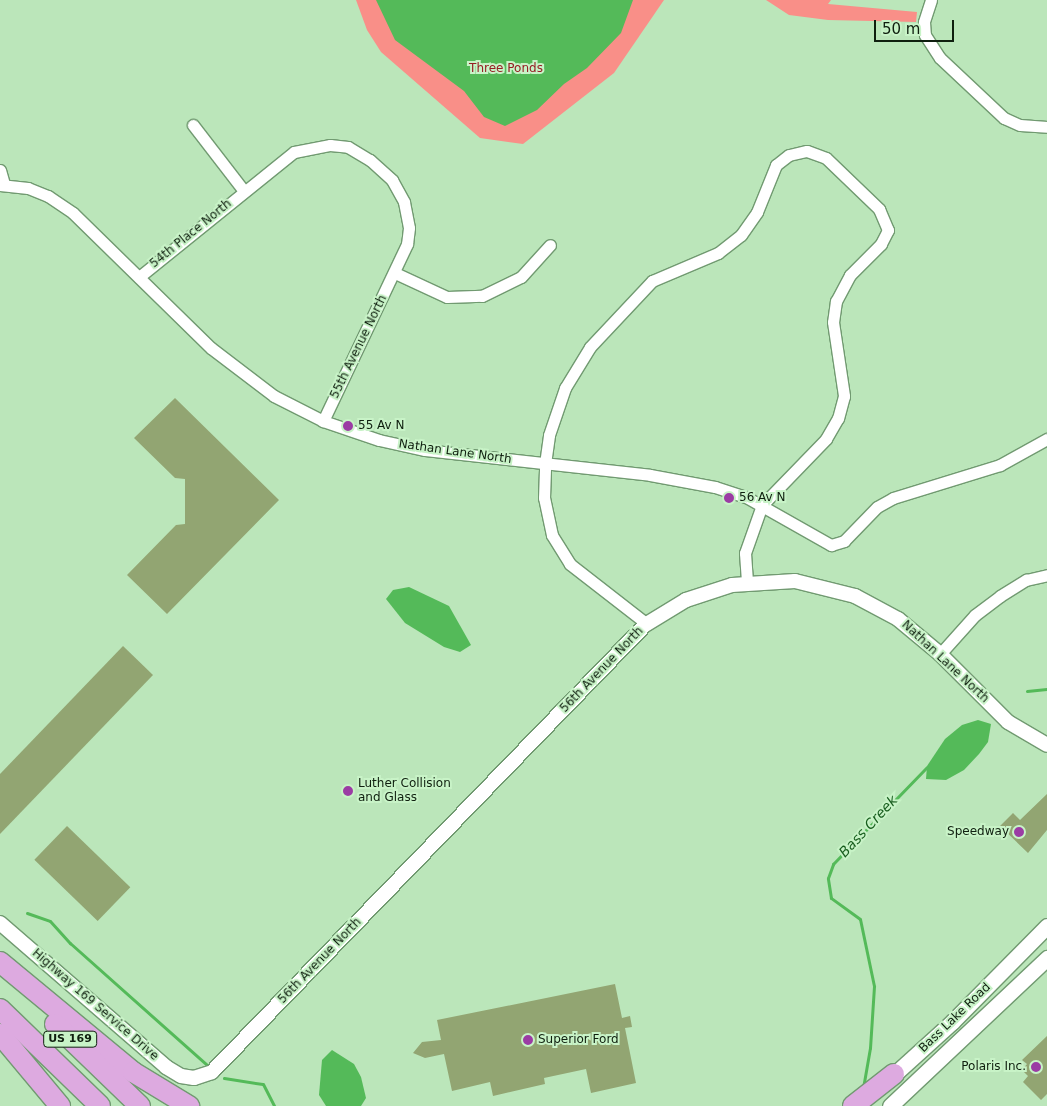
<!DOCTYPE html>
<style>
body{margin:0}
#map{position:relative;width:1047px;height:1106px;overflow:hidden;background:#bbe6ba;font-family:"DejaVu Sans",sans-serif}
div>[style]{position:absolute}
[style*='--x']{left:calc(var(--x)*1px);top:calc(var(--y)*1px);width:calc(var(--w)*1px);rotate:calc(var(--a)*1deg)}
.green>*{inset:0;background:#f98f88}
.water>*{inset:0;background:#54ba59}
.stream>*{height:3px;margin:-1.5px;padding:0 1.5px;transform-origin:1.5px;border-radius:1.5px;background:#54ba59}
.building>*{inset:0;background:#92a572;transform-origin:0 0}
.roads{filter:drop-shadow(1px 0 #719a71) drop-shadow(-1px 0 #719a71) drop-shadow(0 1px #719a71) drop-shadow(0 -1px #719a71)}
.minor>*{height:11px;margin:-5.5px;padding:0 5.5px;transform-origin:5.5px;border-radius:5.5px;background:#fff}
.tertiary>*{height:14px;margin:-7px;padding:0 7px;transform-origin:7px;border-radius:7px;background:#fff}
.secondary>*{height:15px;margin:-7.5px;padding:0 7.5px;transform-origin:7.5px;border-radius:7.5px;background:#fff}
.motorway>*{height:20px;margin:-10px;padding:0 10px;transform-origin:10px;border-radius:10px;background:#ddaae0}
.dots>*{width:14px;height:14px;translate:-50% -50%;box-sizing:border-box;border:2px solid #c8f3c7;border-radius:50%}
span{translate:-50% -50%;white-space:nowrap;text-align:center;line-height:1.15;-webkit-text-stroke:4px #c8f3c7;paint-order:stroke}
.shield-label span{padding:1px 4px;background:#c8f3c7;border:1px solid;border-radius:4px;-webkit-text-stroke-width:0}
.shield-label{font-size:11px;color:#0f1f0f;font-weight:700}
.park-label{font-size:12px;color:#961d23}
.street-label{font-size:12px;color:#0f1f0f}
.poi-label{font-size:12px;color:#0f1f0f}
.left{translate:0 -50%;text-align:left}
.right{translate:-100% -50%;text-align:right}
.water-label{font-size:14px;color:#185d1e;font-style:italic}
.scale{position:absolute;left:874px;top:20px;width:80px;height:22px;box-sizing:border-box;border:2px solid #0f1f0f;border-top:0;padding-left:6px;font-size:15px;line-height:18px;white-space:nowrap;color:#0f1f0f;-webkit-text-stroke:4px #c8f3c7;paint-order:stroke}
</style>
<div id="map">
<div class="green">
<div style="clip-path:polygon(356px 0,664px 0,614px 73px,523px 144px,480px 138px,381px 52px,367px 30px)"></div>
<div style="clip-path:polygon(766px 0,831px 0,828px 4px,917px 12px,916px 22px,828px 20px,789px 15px)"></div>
</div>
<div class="water">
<div style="clip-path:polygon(376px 0,633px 0,621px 33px,587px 68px,564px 84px,537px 110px,505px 126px,484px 117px,464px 91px,395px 40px)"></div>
<div style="clip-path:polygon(409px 587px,449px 606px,471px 645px,460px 652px,444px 647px,405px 623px,386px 599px,393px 590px)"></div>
<div style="clip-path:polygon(978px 720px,991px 724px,988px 742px,979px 754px,964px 770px,946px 780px,926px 779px,927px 766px,945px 739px,962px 725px)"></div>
<div style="clip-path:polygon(332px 1050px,354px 1064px,361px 1077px,366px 1098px,361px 1106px,326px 1106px,319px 1095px,322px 1060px)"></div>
</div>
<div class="stream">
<div style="--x:1027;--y:691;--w:20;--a:-6"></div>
<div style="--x:27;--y:913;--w:24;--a:19"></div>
<div style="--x:50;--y:921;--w:30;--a:48"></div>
<div style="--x:70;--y:943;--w:183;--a:41.7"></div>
<div style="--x:224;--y:1078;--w:39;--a:9"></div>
<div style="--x:263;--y:1084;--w:25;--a:63"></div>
<div style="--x:863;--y:1088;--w:41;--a:-80.1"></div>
<div style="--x:870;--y:1048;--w:62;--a:-86.3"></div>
<div style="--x:874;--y:986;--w:68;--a:-101.8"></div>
<div style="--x:860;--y:919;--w:36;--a:-144"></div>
<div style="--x:831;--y:898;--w:20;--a:-99"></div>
<div style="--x:828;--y:878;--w:15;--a:-70"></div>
<div style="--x:833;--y:864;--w:135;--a:-45.9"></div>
</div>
<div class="building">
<div style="clip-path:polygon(175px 398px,279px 500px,167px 614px,127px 575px,176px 525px,185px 524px,185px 479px,175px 478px,134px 438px)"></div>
<div style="clip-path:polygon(123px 646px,153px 675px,0 834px,0 774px)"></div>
<div style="clip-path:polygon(1047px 794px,1047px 830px,1028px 853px,1000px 826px,1013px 813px,1020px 820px)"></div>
<div style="left:67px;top:826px;width:88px;height:47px;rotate:44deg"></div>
<div style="clip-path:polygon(615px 984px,622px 1018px,630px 1016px,632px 1027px,625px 1028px,636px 1083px,591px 1093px,586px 1069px,544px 1078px,545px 1084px,493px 1096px,490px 1082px,452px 1091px,444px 1054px,425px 1058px,413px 1053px,422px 1042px,441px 1040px,437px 1020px)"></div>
<div style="clip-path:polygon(1047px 1036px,1047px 1094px,1041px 1100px,1023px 1082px,1028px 1076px,1022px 1070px,1027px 1064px,1022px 1060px)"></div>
</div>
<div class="roads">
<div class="minor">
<div style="--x:931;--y:0;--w:23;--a:108"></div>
<div style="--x:924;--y:22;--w:13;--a:86"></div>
<div style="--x:925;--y:35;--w:27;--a:57"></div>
<div style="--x:940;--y:58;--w:88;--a:43.2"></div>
<div style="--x:1004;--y:118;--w:17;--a:24"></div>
<div style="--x:1020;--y:125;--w:27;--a:4"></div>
<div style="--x:193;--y:125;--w:83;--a:52.3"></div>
<div style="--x:0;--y:170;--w:15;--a:74"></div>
<div style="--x:0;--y:185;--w:28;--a:6"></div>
<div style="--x:28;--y:188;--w:22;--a:22"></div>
<div style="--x:48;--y:196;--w:30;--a:34"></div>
<div style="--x:73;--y:213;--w:193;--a:44.4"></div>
<div style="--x:211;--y:348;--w:79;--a:37.3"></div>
<div style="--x:274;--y:396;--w:55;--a:27"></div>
<div style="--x:323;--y:421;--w:59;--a:18.7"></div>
<div style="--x:379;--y:440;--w:47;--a:12.3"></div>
<div style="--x:425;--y:450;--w:226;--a:6.3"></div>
<div style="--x:650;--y:475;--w:66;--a:10.5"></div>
<div style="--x:715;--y:487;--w:33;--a:18"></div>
<div style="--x:746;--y:497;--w:98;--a:29.5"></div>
<div style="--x:831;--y:545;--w:14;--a:-17"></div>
<div style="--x:844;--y:541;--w:47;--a:-45.9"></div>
<div style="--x:877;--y:507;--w:18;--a:-29"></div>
<div style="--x:893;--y:498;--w:112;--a:-17.1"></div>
<div style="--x:1000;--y:465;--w:54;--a:-29"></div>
<div style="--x:395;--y:273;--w:57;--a:24.8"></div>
<div style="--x:447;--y:297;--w:35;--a:-2"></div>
<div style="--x:482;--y:296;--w:43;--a:-26"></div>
<div style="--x:521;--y:277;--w:43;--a:-47.8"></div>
<div style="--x:139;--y:277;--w:199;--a:-38.9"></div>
<div style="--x:294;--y:152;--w:37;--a:-11"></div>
<div style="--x:330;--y:145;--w:18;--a:6"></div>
<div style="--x:348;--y:147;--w:26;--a:31"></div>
<div style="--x:370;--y:160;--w:30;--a:42"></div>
<div style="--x:392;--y:180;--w:25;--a:61"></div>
<div style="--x:404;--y:202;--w:26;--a:79"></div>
<div style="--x:409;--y:228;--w:16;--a:97"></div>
<div style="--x:407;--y:244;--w:196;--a:115.4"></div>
<div style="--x:647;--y:624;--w:98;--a:-142.1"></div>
<div style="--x:570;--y:564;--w:34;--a:-122"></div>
<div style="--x:552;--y:535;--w:38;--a:-102"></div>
<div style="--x:544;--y:498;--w:34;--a:-88"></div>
<div style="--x:545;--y:464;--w:29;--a:-82"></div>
<div style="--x:549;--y:435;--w:50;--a:-71.2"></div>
<div style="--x:565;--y:388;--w:48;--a:-58.6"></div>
<div style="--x:590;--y:347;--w:91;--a:-46.8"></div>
<div style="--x:652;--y:281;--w:72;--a:-23"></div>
<div style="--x:718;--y:253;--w:29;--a:-38"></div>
<div style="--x:741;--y:235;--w:28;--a:-55"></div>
<div style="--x:757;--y:212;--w:51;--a:-68"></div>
<div style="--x:776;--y:165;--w:16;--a:-38"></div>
<div style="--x:789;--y:155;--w:18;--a:-13"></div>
<div style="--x:807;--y:151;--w:20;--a:20"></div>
<div style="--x:826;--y:158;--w:74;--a:43.9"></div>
<div style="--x:879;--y:209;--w:23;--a:67"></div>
<div style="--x:888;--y:230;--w:16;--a:117"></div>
<div style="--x:881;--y:244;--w:44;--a:135"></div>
<div style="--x:850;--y:275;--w:30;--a:118"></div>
<div style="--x:836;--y:301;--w:21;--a:98"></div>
<div style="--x:833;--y:322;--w:75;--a:81.5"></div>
<div style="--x:844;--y:396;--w:23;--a:105"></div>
<div style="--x:838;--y:418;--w:24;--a:120"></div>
<div style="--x:826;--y:439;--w:92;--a:134.1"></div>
<div style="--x:762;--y:505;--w:51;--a:109.5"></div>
<div style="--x:745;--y:553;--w:30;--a:86"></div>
<div style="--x:940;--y:654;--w:52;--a:-48.1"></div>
<div style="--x:975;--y:615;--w:31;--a:-37"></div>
<div style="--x:1000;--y:596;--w:31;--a:-32"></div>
<div style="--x:1026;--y:580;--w:22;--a:-13"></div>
</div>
<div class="tertiary">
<div style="--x:0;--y:923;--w:220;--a:40.9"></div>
<div style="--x:166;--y:1067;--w:17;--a:31"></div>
<div style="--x:181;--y:1076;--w:13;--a:9"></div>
<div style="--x:194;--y:1078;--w:19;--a:-18"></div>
<div style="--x:212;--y:1072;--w:622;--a:-45.91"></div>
<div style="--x:645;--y:625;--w:48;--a:-31.4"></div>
<div style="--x:686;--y:600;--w:48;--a:-18.1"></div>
<div style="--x:732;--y:585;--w:63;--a:-3.6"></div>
<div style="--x:795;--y:581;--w:62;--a:14"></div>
<div style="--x:855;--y:596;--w:49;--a:28.1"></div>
<div style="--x:898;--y:619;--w:55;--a:39.8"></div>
<div style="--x:940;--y:654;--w:96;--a:45"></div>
<div style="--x:1008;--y:722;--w:45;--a:30.5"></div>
</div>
<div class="secondary">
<div style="--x:888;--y:1080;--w:86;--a:-42.2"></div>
<div style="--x:952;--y:1022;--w:135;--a:-45.3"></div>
<div style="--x:890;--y:1106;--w:216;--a:-43.3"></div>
</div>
<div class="motorway">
<div style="--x:0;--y:962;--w:173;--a:39.6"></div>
<div style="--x:133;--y:1072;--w:66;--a:31.3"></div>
<div style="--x:0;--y:1009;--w:139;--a:44.1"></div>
<div style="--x:55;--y:1024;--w:118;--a:44"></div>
<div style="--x:0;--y:1034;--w:94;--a:50.2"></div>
<div style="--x:853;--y:1106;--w:52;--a:-38"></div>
</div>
</div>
<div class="dots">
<div style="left:348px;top:426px;background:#9b3ca4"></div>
<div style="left:729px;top:498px;background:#9b3ca4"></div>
<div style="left:348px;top:791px;background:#9b3ca4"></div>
<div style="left:1019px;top:832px;background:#9b3ca4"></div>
<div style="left:528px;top:1040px;background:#9b3ca4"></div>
<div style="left:1036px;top:1067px;background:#9b3ca4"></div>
</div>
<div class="shield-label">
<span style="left:70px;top:1039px">US 169</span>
</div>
<div class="park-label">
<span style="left:506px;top:69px">Three Ponds</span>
</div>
<div class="street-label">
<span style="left:191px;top:234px;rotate:-39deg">54th Place North</span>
<span style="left:359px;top:347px;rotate:-64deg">55th Avenue North</span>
<span style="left:455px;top:452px;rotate:8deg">Nathan Lane North</span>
<span style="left:945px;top:662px;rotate:43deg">Nathan Lane North</span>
<span style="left:602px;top:670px;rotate:-46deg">56th Avenue North</span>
<span style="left:320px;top:961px;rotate:-46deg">56th Avenue North</span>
<span style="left:95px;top:1005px;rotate:41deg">Highway 169 Service Drive</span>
<span style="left:955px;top:1018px;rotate:-44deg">Bass Lake Road</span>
</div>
<div class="poi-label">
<span class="left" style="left:358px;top:426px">55 Av N</span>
<span class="left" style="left:739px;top:498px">56 Av N</span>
<span class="left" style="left:358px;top:791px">Luther Collision<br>and Glass</span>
<span class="right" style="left:1009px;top:832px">Speedway</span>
<span class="left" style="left:538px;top:1040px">Superior Ford</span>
<span class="right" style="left:1026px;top:1067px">Polaris Inc.</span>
</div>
<div class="water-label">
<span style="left:868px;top:826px;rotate:-47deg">Bass Creek</span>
</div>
<div class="scale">50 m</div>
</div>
